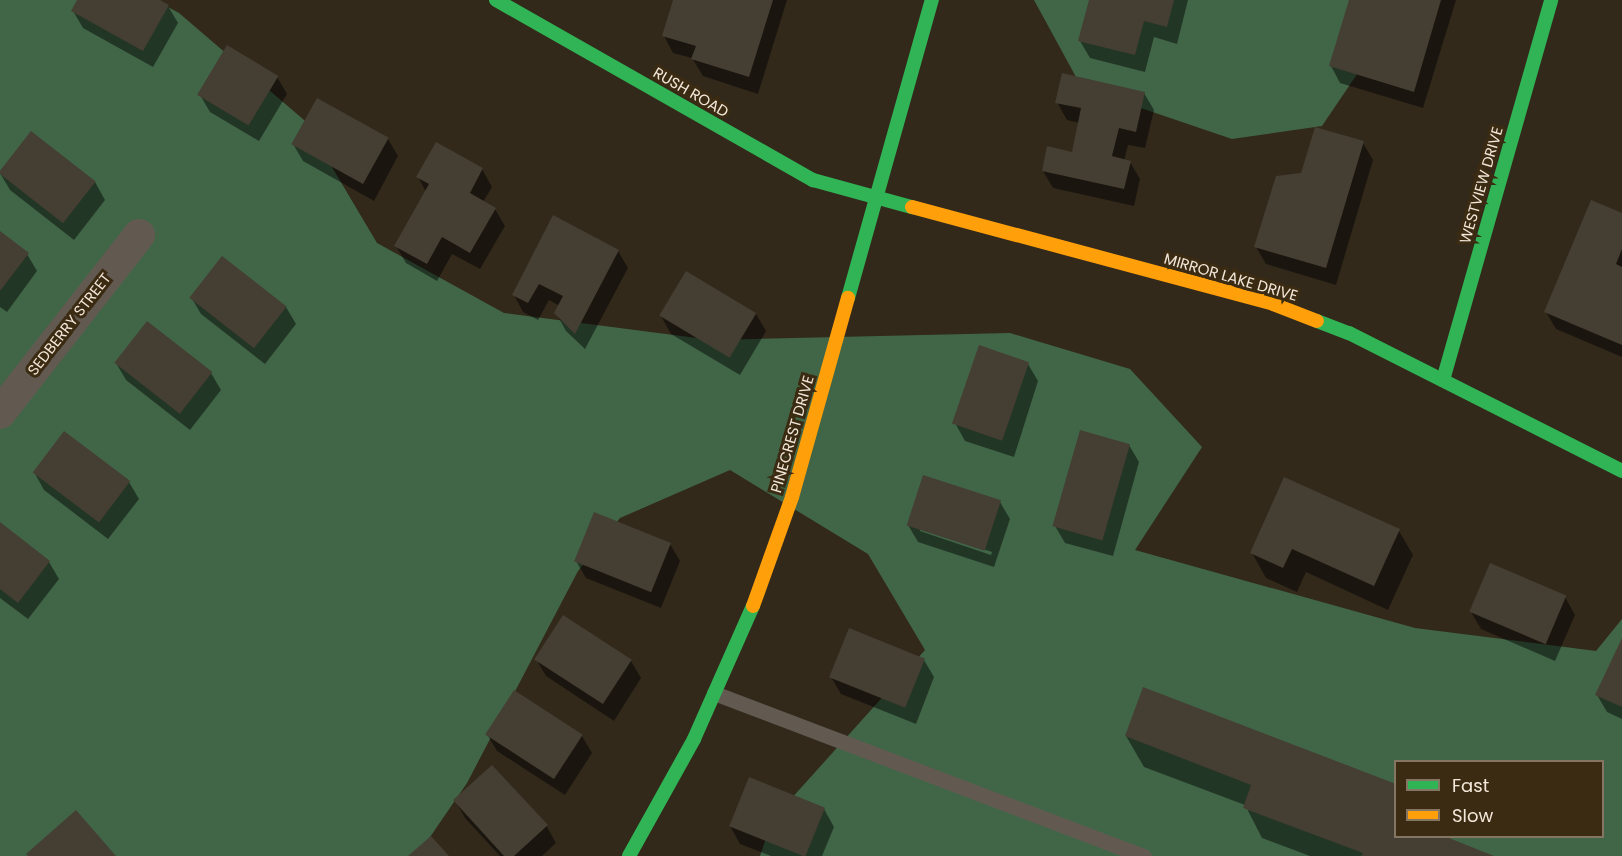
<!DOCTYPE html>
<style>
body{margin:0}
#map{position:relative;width:1622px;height:856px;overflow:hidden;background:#32291b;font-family:Poppins,sans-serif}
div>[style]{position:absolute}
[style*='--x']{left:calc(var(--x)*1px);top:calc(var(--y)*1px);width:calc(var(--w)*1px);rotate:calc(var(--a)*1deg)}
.forest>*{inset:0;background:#416647}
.shadow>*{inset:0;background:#0007}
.building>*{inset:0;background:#453e33;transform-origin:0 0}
.lane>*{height:15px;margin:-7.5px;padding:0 7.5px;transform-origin:7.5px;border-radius:7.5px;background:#625a51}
.street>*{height:32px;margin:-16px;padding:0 16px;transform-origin:16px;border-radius:16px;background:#625a51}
.fast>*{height:14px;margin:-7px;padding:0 7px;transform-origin:7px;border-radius:7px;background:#30b455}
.slow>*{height:14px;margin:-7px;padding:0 7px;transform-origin:7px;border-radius:7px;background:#ff9f0a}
span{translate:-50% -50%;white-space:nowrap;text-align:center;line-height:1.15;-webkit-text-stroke:6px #3b2b12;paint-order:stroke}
.street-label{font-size:15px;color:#f2e7d9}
.legend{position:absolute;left:1394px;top:760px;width:210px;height:78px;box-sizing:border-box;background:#3b2b12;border:2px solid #847662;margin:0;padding:8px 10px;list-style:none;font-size:18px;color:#f2e7d9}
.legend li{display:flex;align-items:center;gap:12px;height:30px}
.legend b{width:30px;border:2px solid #847662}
</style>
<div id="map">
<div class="forest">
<div style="clip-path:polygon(evenodd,0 0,155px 0,179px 13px,304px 120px,377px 243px,504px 313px,712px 340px,1010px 333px,1130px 369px,1202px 447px,1135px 550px,1415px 628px,1596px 651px,1622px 619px,1622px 856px,760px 856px,772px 820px,925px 650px,868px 554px,730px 470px,620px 518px,578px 571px,467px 783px,417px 856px,0 856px,0 0,1396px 762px,1602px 762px,1602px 836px,1396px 836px,1396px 762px)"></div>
<div style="clip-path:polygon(1034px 0,1399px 0,1397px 15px,1322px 126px,1232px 139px,1082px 88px)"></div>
</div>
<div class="shadow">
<div style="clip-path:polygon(79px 0,157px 0,168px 6px,178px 23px,153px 67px,83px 28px,73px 11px)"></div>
<div style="clip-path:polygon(675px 0,787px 0,758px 94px,703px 76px,692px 58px,673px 53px,664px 36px)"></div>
<div style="clip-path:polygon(1090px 0,1188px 0,1177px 44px,1154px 37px,1145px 72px,1090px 58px,1080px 41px)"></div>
<div style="clip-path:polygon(1350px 0,1456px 0,1423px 108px,1340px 83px,1331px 66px)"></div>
<div style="clip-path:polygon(277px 77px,287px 94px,259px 141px,210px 112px,200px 95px)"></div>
<div style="clip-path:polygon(1144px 93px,1154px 110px,1145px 148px,1128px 145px,1124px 161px,1130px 162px,1140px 179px,1134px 206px,1053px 188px,1043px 171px,1073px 153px,1080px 123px,1067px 120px,1057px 102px)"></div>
<div style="clip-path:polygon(31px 133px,95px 182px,105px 200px,74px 240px,10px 190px,0 173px)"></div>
<div style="clip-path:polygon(388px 139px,398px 156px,374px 201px,303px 161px,293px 144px)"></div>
<div style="clip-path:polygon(1363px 143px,1373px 160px,1336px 285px,1266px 264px,1256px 247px,1302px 175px)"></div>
<div style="clip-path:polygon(482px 169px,492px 187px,483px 202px,495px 209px,505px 226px,480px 269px,452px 254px,437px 281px,406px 263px,396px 246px,426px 192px,418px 177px)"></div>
<div style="clip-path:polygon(1622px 215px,1622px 357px,1556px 329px,1546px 312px)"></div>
<div style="clip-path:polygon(0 233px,27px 254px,37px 271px,7px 312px,0 307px)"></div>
<div style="clip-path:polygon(618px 251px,628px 268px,585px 349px,566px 331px,556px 313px,560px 306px,549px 300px,538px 320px,523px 312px,514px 295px)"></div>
<div style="clip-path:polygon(191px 297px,286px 307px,296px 324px,265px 364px,201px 314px)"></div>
<div style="clip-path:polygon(756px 314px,766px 331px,740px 375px,671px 334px,661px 316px)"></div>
<div style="clip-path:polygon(116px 363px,211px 373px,221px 390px,190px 430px,126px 380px)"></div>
<div style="clip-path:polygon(1028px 364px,1038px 381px,1014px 457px,965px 441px,955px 423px)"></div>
<div style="clip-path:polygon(1129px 445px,1139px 462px,1113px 556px,1065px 543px,1055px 526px)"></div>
<div style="clip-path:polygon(34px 472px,129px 482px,139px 499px,108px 539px,44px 490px)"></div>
<div style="clip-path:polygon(evenodd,1000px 502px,1010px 519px,994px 567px,918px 542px,908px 525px,1000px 502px,920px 528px,992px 552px,991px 555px,920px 531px,920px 528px)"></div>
<div style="clip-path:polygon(0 524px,49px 562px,59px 579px,28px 619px,0 598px)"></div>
<div style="clip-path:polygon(1399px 531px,1413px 555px,1388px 610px,1306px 572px,1297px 592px,1266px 578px,1252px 553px)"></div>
<div style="clip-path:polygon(670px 544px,680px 561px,661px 608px,586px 578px,576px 561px)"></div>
<div style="clip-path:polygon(1565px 597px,1575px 615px,1555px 661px,1481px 629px,1471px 612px)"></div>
<div style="clip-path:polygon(1622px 642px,1622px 719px,1607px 712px,1597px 695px)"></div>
<div style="clip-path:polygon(536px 659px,631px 661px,641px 678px,614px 721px,546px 676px)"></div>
<div style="clip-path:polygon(924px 660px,934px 677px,916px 724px,841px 694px,831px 677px)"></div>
<div style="clip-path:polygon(487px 734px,582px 736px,592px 753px,565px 795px,497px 751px)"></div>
<div style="clip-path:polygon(1126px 736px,1396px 836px,1491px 856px,1310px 856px,1262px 838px,1245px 805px,1144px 767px)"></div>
<div style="clip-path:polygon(455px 800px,546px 825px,556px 843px,542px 856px,500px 856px,465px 818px)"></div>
<div style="clip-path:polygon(824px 809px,834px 827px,822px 856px,771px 856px,740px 844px,730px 826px)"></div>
</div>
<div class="building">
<div style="clip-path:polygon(77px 0,160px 0,169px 5px,143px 51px,71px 11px)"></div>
<div style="clip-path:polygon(673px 0,773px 0,749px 77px,691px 59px,696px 46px,662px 36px)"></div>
<div style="clip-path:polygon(1089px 0,1174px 0,1167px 27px,1144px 21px,1135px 55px,1078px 41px)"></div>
<div style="clip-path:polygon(1349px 0,1441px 0,1414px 92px,1329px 66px)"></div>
<div style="left:227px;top:45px;width:60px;height:58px;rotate:31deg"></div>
<div style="clip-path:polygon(1062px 73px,1145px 92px,1136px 132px,1119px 128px,1112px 156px,1131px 161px,1124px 189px,1042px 171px,1047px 146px,1072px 152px,1081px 108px,1055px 103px)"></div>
<div style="left:317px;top:98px;width:82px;height:53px;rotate:29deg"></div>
<div style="clip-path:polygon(1315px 127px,1364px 141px,1326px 268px,1254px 247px,1276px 176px,1301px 173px)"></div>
<div style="left:31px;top:131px;width:82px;height:53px;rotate:38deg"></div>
<div style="clip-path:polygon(436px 142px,483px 168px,470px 193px,496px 208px,470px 253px,442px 237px,427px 264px,394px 246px,429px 184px,416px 177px)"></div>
<div style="clip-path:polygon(1591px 200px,1622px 213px,1622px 249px,1616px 264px,1622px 267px,1622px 345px,1544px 312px)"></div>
<div style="clip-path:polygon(553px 215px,619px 250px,575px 334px,554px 313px,563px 296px,539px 284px,528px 303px,512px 295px)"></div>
<div style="clip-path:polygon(0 231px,29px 253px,0 291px)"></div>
<div style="left:222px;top:256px;width:82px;height:53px;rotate:38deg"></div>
<div style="left:686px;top:271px;width:82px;height:52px;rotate:31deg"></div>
<div style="left:147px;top:321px;width:83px;height:53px;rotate:38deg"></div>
<div style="left:979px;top:345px;width:53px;height:83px;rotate:19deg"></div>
<div style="left:1080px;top:430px;width:52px;height:100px;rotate:16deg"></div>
<div style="left:64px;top:431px;width:83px;height:52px;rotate:37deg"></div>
<div style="left:923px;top:475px;width:82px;height:53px;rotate:18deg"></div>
<div style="clip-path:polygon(1284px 477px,1400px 529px,1374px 586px,1292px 549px,1283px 568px,1250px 553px)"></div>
<div style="left:594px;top:512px;width:83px;height:53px;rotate:22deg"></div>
<div style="clip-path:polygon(0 522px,50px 561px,18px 603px,0 589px)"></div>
<div style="left:1490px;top:563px;width:83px;height:53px;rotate:23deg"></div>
<div style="left:563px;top:615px;width:82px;height:53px;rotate:33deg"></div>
<div style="left:849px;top:628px;width:82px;height:53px;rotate:22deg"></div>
<div style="clip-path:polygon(1622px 638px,1622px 707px,1595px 695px)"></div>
<div style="clip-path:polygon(1143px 687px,1396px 784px,1396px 836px,1444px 836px,1494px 856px,1361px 856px,1363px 853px,1243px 808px,1251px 785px,1125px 736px)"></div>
<div style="left:514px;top:690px;width:82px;height:53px;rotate:33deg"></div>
<div style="clip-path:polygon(492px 765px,548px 825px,514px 856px,504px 856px,453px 800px)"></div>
<div style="left:749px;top:777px;width:82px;height:53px;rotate:22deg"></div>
<div style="clip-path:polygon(76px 810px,116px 856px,28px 856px,26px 854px)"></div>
<div style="clip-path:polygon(431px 836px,449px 856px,408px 856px)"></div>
</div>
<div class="lane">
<div style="--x:714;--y:693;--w:460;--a:20.8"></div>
</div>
<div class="street">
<div style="--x:0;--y:413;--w:226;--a:-52"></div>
</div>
<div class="fast">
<div style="--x:496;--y:0;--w:365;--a:29.6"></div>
<div style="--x:813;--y:180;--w:103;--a:15.3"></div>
<div style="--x:848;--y:298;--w:310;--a:-74.3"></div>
<div style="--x:1317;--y:321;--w:34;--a:21"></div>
<div style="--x:1349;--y:333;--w:306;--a:26.8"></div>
<div style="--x:1443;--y:380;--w:395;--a:-74.1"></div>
<div style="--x:629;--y:856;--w:134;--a:-60.9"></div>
<div style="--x:694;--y:739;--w:145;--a:-66.1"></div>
</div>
<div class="slow">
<div style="--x:912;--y:207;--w:374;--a:15"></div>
<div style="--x:1273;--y:304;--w:47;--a:21.1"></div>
<div style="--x:753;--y:606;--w:116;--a:-70.3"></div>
<div style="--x:792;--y:497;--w:207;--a:-74.3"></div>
</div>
<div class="street-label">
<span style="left:691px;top:92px;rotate:30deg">RUSH ROAD</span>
<span style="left:1481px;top:185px;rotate:-74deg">WESTVIEW DRIVE</span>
<span style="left:1231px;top:277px;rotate:16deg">MIRROR LAKE DRIVE</span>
<span style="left:69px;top:324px;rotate:-52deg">SEDBERRY STREET</span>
<span style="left:792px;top:434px;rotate:-74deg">PINECREST DRIVE</span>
</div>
<ul class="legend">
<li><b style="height:8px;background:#30b455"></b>Fast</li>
<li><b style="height:8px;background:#ff9f0a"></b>Slow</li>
</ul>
</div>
